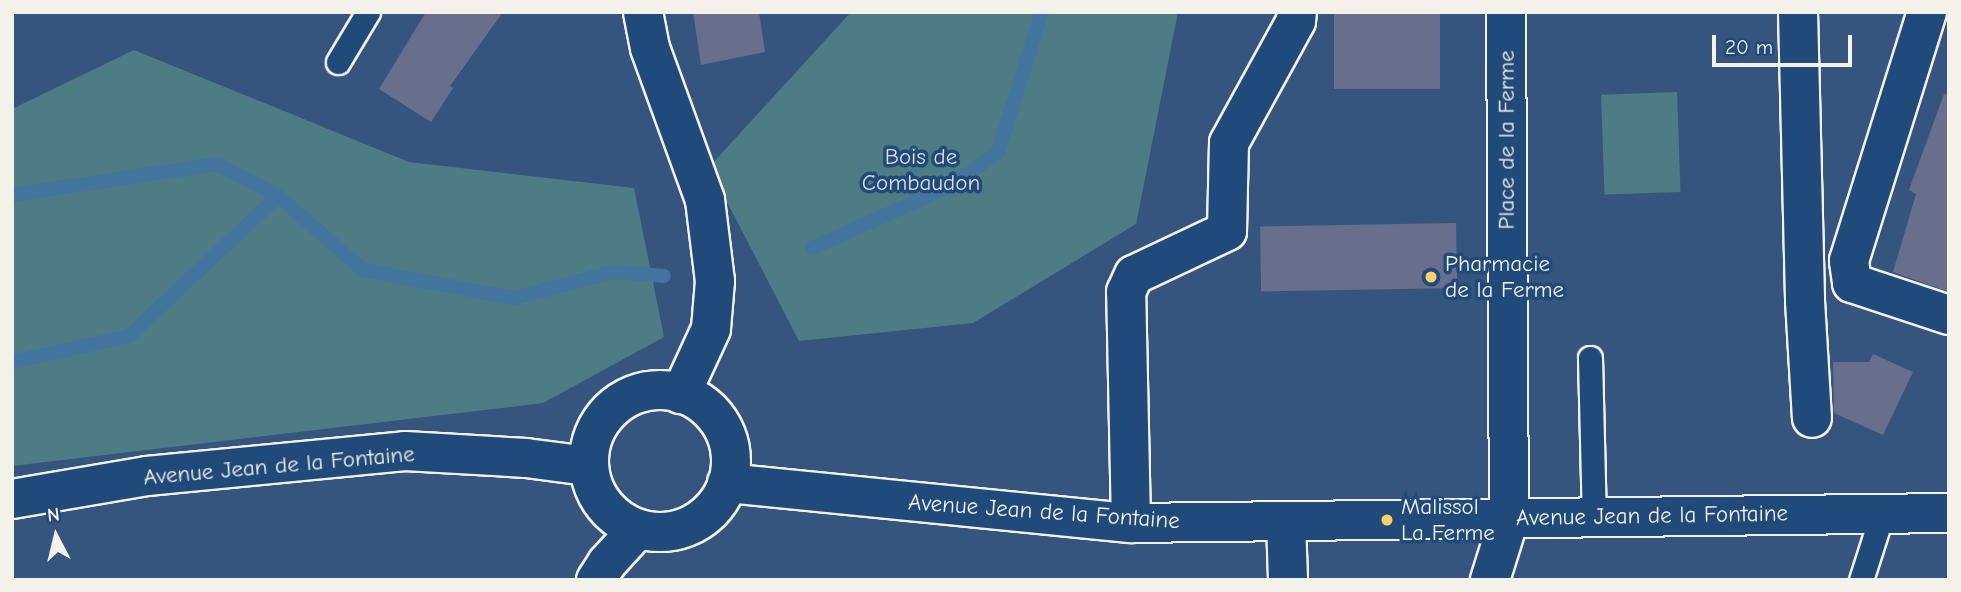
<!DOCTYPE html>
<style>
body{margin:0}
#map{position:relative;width:1961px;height:592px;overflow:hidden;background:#35557f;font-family:"Comic Neue",sans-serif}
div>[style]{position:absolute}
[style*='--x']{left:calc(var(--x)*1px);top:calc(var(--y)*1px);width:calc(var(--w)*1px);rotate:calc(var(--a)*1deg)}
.green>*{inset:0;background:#4e7c85;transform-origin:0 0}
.stream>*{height:14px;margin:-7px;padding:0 7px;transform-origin:7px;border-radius:7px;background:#43759f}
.building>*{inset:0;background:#686f8c;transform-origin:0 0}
.roads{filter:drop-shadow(2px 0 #f4f1e8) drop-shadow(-2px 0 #f4f1e8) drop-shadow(0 2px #f4f1e8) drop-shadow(0 -2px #f4f1e8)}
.service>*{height:23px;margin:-11.5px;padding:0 11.5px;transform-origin:11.5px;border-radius:11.5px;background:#1f4a7a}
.minor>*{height:38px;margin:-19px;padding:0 19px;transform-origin:19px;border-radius:19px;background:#1f4a7a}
.minor>.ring{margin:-19px;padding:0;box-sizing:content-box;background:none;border:38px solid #1f4a7a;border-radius:50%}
.dots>*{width:19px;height:19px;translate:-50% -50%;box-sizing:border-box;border:4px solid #1f4a7a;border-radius:50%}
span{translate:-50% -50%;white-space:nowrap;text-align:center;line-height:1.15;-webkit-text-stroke:7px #1f4a7a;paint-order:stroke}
.street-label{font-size:23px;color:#f4f1e8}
.park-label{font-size:23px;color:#dbdfd9}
.poi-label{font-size:23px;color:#f4f1e8}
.left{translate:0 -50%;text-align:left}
.frame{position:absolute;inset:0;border:14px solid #f4f1e8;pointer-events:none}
.north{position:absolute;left:21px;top:501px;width:70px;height:70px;-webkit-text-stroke:5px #1f4a7a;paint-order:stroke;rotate:353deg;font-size:19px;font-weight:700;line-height:28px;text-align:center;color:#f4f1e8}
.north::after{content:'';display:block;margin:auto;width:24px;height:32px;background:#f4f1e8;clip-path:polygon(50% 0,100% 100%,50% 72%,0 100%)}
.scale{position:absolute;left:1712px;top:35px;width:140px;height:32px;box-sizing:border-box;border:4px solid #f4f1e8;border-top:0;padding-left:9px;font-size:21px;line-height:24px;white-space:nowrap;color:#f4f1e8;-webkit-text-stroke:5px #1f4a7a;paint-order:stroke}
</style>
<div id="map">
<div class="green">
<div style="clip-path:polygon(851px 12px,1178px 12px,1136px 224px,973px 323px,799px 341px,709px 167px)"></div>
<div style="clip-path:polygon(134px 50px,409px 162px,634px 188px,664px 337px,543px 403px,12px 466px,12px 109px)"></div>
<div style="left:1677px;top:92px;width:100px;height:76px;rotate:88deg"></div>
</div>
<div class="stream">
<div style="--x:12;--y:195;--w:208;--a:-8.6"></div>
<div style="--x:218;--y:164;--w:68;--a:28.1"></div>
<div style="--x:812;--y:248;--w:157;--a:-24.1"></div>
<div style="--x:955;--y:184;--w:54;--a:-36.7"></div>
<div style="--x:998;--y:152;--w:147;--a:-72.6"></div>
<div style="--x:12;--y:362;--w:120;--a:-12.5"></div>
<div style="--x:129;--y:336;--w:204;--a:-43.2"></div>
<div style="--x:278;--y:196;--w:113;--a:41"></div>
<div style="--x:363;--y:270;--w:154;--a:10.5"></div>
<div style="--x:514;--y:298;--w:102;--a:-14.7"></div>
<div style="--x:613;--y:272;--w:51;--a:4.5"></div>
</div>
<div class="building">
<div style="clip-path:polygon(426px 12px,503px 12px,450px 86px,453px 88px,431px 122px,379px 89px)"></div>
<div style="clip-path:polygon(693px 12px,759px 12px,765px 52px,701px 65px)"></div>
<div style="left:1334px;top:12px;width:106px;height:77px"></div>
<div style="clip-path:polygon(1944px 94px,1949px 95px,1949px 292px,1893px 272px,1916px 194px,1909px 190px)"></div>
<div style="left:1456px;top:223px;width:65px;height:196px;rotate:89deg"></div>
<div style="clip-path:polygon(1873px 354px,1913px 372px,1883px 435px,1834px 413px,1833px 362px,1869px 362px)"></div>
</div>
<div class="roads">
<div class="service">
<div style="--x:338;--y:62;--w:58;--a:-59"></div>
<div style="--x:1590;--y:358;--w:159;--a:88.6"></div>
<div style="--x:1861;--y:580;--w:72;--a:-72.3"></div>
</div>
<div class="minor">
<div style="--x:643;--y:12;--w:37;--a:79"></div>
<div style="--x:650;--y:48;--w:162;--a:70.1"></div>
<div style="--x:705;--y:200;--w:82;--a:83"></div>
<div style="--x:715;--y:281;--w:48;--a:94.8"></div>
<div style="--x:711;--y:329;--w:72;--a:114.8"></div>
<div style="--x:1798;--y:12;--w:289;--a:88.6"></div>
<div style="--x:1805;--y:301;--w:117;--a:86.6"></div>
<div style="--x:1927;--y:12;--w:261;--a:107.4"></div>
<div style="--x:1849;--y:261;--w:22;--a:82"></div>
<div style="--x:1852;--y:283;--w:102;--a:18.3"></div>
<div class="ring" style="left:589px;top:390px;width:104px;height:104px"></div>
<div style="--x:727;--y:483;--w:406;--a:5.7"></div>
<div style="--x:1131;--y:523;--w:818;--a:-0.7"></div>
<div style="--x:12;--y:499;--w:137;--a:-9.7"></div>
<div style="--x:147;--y:476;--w:259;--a:-5.5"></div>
<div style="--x:405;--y:451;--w:121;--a:3.3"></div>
<div style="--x:526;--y:458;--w:63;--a:7.4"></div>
<div style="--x:1286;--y:522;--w:58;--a:88"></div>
<div style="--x:1131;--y:523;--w:231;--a:-91.2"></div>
<div style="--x:1126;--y:292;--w:19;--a:-65"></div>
<div style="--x:1134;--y:275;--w:103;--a:-25.3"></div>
<div style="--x:1227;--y:231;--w:88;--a:-88.7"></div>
<div style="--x:1229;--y:143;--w:139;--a:-61.2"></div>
<div style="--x:1296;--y:21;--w:9;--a:-84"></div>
<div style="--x:596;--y:580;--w:20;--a:-57"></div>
<div style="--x:607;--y:563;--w:46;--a:-47.6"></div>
<div style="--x:1490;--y:580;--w:64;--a:-72.7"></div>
<div style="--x:1509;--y:519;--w:507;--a:-90.34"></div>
</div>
</div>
<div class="dots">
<div style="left:1431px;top:277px;background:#ffd166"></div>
<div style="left:1387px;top:520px;background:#ffd166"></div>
</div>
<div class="street-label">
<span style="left:1507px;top:140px;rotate:-90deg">Place de la Ferme</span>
<span style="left:279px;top:466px;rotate:-5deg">Avenue Jean de la Fontaine</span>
<span style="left:1044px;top:512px;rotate:4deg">Avenue Jean de la Fontaine</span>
<span style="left:1652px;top:516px;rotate:-1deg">Avenue Jean de la Fontaine</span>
</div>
<div class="park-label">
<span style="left:921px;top:170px">Bois de<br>Combaudon</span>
</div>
<div class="poi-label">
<span class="left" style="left:1445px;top:277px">Pharmacie<br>de la Ferme</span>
<span class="left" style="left:1401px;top:520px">Malissol<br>La Ferme</span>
</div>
<div class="frame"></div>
<div class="north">N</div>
<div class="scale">20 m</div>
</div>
